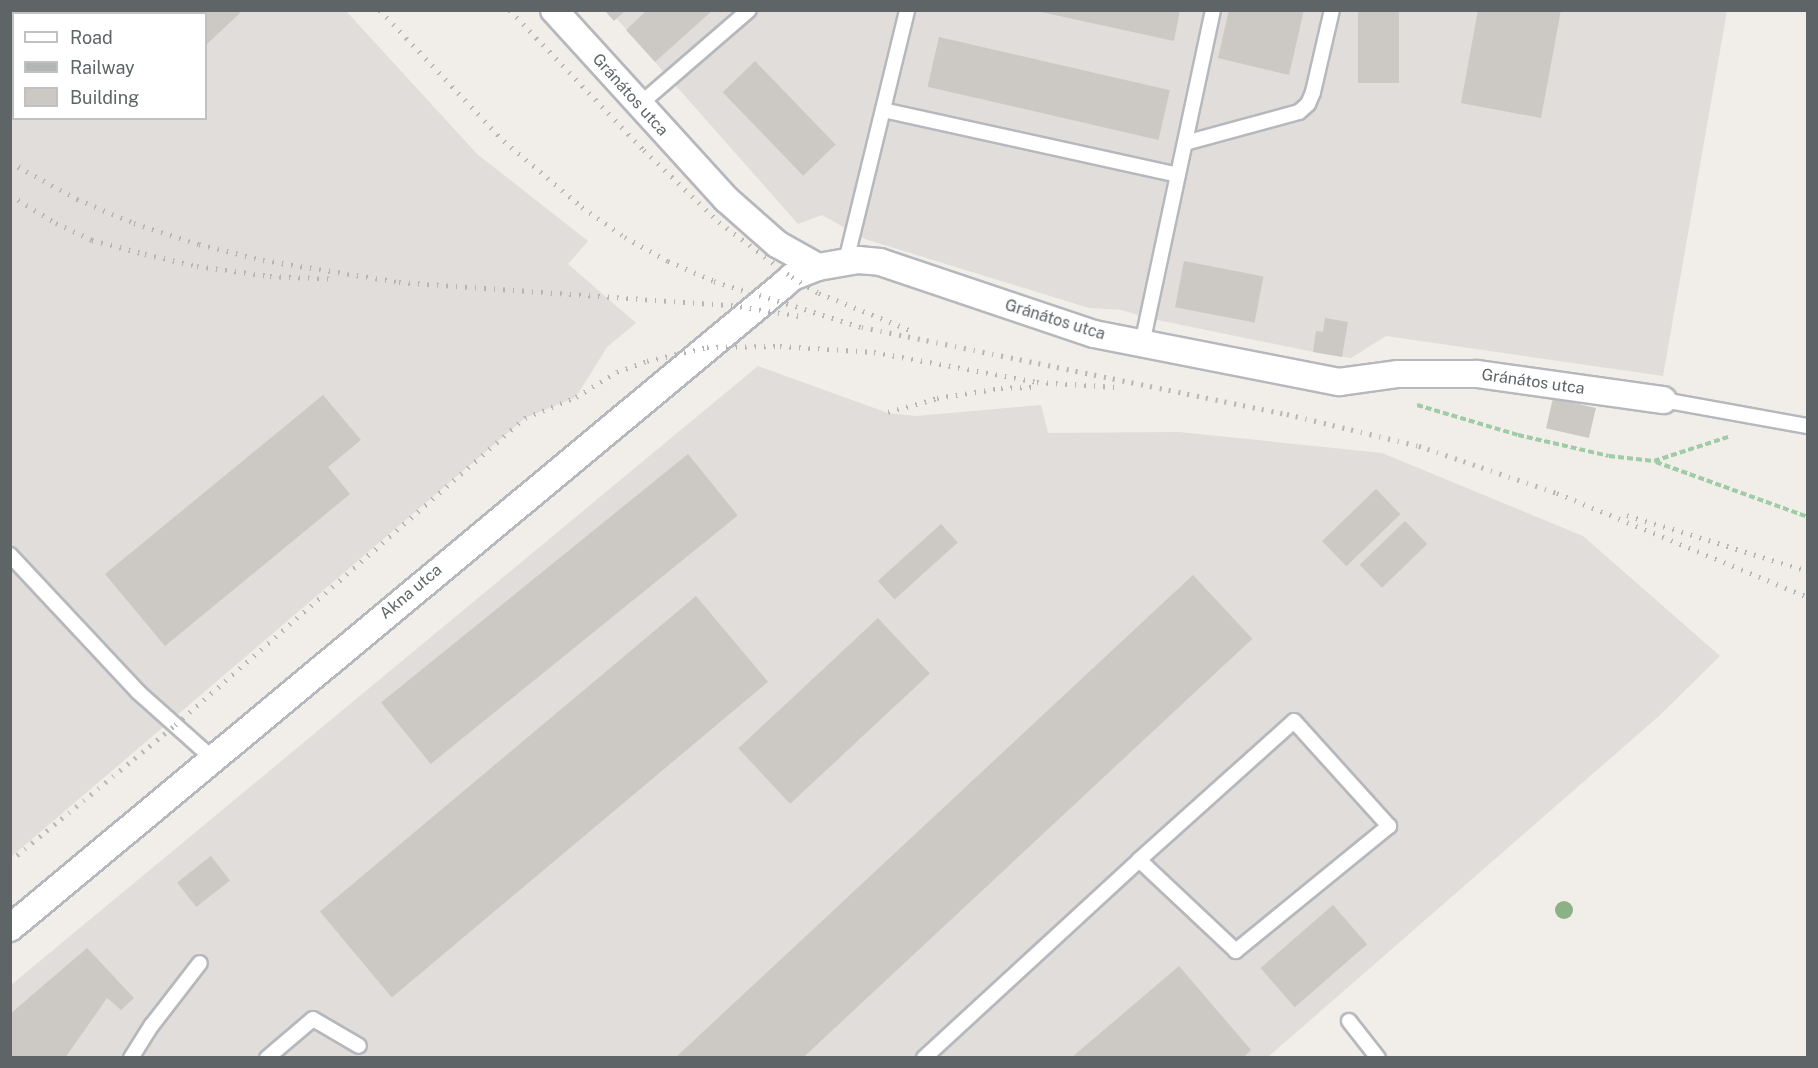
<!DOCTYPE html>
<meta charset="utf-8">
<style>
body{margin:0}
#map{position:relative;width:1818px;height:1068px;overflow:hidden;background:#f1ede8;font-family:"Public Sans",sans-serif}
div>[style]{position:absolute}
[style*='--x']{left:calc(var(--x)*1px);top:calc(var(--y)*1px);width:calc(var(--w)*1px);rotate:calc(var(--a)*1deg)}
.industrial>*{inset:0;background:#e0ddda}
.building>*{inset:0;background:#ccc8c4;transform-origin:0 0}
.path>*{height:4px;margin-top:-2px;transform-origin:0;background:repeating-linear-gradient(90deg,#9fcba6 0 6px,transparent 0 9px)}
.roads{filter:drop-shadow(2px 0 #b5b8bc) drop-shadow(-2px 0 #b5b8bc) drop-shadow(0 2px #b5b8bc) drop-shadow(0 -2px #b5b8bc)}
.service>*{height:14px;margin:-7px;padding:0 7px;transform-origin:7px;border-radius:7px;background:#fff}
.minor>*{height:26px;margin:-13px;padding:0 13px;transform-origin:13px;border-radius:13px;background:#fff}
.rail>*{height:4.5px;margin-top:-2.25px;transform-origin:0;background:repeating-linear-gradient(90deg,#b4b5b5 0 1.5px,transparent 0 9.5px)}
.trees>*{width:18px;height:18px;margin:-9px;border-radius:50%;background:#8db186}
span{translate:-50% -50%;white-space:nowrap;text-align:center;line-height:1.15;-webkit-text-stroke:4.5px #fff;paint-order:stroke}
.street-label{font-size:16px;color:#5f6467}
.frame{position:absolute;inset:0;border:12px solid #5f6467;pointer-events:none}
.legend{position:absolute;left:12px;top:12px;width:195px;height:108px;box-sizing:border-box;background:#fff;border:2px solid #bfc1c2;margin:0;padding:8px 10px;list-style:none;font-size:18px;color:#5f6467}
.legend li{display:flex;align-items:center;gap:12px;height:30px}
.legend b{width:30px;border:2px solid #bfc1c2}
</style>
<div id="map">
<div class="industrial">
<div style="clip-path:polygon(evenodd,11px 11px,346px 11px,477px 154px,588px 241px,568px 264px,636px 323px,607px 347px,576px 397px,525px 418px,11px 857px,11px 11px,14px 14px,206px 14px,206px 118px,14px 118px,14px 14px)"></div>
<div style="clip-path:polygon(610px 11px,1727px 11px,1663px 376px,1386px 336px,1351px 358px,1309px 351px,1148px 318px,1122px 310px,1089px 308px,865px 239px,822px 215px,798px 224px)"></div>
<div style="clip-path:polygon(758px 366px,888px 413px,916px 416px,1041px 405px,1048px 433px,1179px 432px,1382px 453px,1583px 536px,1720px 656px,1659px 716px,1268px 1057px,11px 1058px,11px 985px)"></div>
</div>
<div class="building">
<div style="clip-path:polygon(146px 10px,238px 10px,240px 13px,206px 45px,206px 14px,143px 14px)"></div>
<div style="clip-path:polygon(604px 10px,626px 10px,614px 21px)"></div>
<div style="clip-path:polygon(647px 10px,713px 10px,655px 62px,626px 30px)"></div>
<div style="clip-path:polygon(1032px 10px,1180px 10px,1174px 41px)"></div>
<div style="clip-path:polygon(1229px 10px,1304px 10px,1289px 75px,1218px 58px)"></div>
<div style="left:1358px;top:10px;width:41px;height:73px"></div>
<div style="clip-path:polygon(1478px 10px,1561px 10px,1541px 118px,1461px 103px)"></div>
<div style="left:939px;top:37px;width:237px;height:51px;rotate:13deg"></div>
<div style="left:755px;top:61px;width:116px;height:45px;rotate:46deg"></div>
<div style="left:1184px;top:261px;width:81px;height:47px;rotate:11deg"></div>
<div style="clip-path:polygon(1325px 318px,1348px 322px,1342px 357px,1313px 352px,1316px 331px,1323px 332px)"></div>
<div style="clip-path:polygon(323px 395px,361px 440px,328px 467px,350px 494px,165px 646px,105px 574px)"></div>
<div style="left:1553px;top:398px;width:44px;height:31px;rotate:13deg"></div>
<div style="left:688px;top:454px;width:79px;height:395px;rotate:51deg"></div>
<div style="left:1376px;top:489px;width:35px;height:75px;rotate:46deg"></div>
<div style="left:1405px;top:521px;width:32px;height:63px;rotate:46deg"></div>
<div style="left:941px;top:524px;width:25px;height:85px;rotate:48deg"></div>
<div style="left:1193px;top:575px;width:87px;height:718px;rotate:47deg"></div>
<div style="left:696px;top:596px;width:112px;height:491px;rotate:50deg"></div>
<div style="left:878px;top:618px;width:76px;height:191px;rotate:47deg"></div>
<div style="left:211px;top:856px;width:31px;height:43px;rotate:52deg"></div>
<div style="left:1333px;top:905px;width:52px;height:96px;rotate:49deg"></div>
<div style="clip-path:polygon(87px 948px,134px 998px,121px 1010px,107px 998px,65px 1058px,10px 1058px,10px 1014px)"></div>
<div style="clip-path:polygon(1179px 966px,1251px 1050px,1243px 1058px,1071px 1058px)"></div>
</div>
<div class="path">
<div style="--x:1417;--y:405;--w:105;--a:16.5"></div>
<div style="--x:1518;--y:435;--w:93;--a:13"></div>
<div style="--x:1609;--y:456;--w:45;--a:6.3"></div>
<div style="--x:1654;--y:461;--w:78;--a:-18"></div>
<div style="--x:1656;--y:462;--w:162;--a:19.9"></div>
</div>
<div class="roads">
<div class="service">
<div style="--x:639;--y:105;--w:145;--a:-40.8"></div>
<div style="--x:883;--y:110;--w:302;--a:12.4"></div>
<div style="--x:1185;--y:143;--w:118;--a:-15.2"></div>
<div style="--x:1299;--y:112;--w:12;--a:-42"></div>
<div style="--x:1308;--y:104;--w:13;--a:-67"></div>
<div style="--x:1313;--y:92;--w:84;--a:-77"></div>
<div style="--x:846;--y:261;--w:258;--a:-76.3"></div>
<div style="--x:1142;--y:344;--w:341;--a:-78"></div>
<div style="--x:1663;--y:400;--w:147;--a:10.2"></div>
<div style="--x:10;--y:555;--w:187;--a:46.9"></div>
<div style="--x:138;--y:692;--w:99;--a:41.7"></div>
<div style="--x:1349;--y:1021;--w:47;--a:51.9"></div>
<div style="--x:131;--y:1058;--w:39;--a:-58"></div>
<div style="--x:152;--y:1025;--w:78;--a:-52.3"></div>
<div style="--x:267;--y:1058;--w:60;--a:-40.3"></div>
<div style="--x:313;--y:1019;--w:53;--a:30.4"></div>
<div style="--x:924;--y:1058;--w:292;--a:-42.6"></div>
<div style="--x:1139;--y:860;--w:208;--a:-41.9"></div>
<div style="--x:1294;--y:721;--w:142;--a:47.9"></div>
<div style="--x:1389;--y:826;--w:198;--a:140.8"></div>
<div style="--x:1236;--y:951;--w:133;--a:-136.8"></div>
</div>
<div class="minor">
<div style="--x:554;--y:10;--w:256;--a:47.7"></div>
<div style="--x:726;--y:199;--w:68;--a:41.4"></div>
<div style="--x:777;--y:244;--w:47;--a:29.3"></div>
<div style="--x:10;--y:928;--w:1004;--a:-39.75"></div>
<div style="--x:782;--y:286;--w:13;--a:-42"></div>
<div style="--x:792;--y:277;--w:28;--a:-21"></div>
<div style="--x:818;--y:267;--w:41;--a:-9.9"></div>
<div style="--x:858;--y:260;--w:22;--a:5"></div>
<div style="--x:880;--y:262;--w:226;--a:18.6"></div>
<div style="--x:1094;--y:334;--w:250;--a:11.1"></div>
<div style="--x:1339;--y:382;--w:60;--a:-7.7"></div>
<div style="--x:1398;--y:374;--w:79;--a:0"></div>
<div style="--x:1477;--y:374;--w:188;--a:8"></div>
</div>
</div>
<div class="rail">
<div style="--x:380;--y:10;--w:180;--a:46.6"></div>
<div style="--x:504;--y:141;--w:102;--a:40.2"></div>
<div style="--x:582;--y:207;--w:52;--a:34.9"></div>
<div style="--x:625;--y:237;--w:49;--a:29.2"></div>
<div style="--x:668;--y:261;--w:50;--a:23.5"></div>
<div style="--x:714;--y:281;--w:155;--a:17.3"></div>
<div style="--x:862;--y:327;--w:434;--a:11.6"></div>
<div style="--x:1287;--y:414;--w:136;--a:13.6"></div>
<div style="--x:1419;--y:446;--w:146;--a:18.8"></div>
<div style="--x:1557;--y:493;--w:272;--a:22.5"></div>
<div style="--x:510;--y:10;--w:194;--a:46.3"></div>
<div style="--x:644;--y:150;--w:104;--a:43.8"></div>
<div style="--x:719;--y:222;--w:91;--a:37"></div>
<div style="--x:792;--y:277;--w:31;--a:31"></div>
<div style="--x:819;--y:293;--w:104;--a:22.1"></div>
<div style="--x:10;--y:162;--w:77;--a:28.9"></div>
<div style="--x:77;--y:199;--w:62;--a:22.8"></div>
<div style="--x:134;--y:223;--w:68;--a:17.9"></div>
<div style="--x:199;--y:244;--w:66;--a:14"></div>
<div style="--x:263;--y:260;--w:138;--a:9.2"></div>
<div style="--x:399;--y:282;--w:333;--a:4"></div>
<div style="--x:731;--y:305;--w:76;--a:9.1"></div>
<div style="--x:10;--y:195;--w:54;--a:31.3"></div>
<div style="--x:56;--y:223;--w:40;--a:25"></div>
<div style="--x:92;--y:240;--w:55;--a:14.8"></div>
<div style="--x:145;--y:254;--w:53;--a:13"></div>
<div style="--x:197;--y:266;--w:74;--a:7.8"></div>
<div style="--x:270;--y:276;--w:66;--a:2.6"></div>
<div style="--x:888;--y:412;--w:51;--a:-15.9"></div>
<div style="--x:937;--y:398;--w:65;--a:-8.9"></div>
<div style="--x:1001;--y:388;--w:34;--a:-2"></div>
<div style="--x:1627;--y:515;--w:189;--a:17.2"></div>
<div style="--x:10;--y:861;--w:214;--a:-39.5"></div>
<div style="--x:175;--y:725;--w:466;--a:-41.3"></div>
<div style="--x:525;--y:418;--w:55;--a:-22.4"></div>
<div style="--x:576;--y:397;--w:48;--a:-31.4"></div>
<div style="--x:617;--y:372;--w:32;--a:-20"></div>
<div style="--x:647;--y:361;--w:62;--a:-13.1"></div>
<div style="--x:707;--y:347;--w:73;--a:-0.8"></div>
<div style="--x:780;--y:346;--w:94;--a:3.7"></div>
<div style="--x:874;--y:352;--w:166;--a:10.4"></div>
<div style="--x:1037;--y:382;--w:79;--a:3.6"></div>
</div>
<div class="trees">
<div style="left:1564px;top:910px"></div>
</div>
<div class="street-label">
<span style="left:630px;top:95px;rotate:48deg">Gránátos utca</span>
<span style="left:1055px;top:320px;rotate:17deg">Gránátos utca</span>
<span style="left:1533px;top:382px;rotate:8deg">Gránátos utca</span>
<span style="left:411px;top:592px;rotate:-40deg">Akna utca</span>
</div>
<div class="frame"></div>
<ul class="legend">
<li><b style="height:8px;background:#fff"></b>Road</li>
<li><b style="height:8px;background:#b4b5b5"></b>Railway</li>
<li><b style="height:16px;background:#ccc8c4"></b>Building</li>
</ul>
</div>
